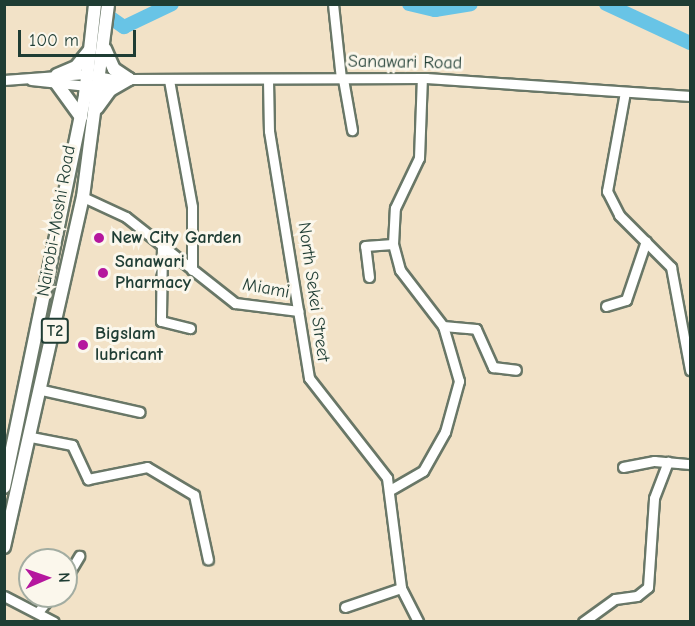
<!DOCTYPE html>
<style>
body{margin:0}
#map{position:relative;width:695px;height:626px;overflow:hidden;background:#f2e2c7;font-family:"Comic Neue",sans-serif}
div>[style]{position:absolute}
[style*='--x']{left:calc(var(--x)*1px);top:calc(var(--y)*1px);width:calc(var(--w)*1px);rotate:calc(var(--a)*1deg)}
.river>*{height:14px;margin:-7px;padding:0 7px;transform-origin:7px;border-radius:7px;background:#68c4e6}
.roads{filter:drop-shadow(2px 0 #697767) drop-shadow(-2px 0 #697767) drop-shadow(0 2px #697767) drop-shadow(0 -2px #697767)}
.minor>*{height:9px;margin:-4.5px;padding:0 4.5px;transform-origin:4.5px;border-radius:4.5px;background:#fff}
.highway>*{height:12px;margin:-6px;padding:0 6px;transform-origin:6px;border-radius:6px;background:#fff}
.dots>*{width:16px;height:16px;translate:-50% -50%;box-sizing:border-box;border:3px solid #fbf7ec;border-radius:50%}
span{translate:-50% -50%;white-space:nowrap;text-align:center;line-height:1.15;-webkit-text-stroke:6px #fbf7ec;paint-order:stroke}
.shield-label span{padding:2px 4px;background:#fbf7ec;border:2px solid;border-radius:4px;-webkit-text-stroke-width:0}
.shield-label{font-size:16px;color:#1f3d34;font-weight:700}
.street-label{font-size:18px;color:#1f3d34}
.poi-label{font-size:18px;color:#1f3d34;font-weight:700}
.left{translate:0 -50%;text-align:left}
.frame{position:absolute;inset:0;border:6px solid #1f3d34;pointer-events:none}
.north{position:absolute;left:18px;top:548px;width:60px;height:60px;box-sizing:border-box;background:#fbf7ec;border:2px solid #a3ada2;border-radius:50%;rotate:88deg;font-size:16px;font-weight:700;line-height:24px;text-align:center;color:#1f3d34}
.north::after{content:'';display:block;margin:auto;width:21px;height:27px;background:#b5179e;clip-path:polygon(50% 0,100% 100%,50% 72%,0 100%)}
.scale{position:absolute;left:18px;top:30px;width:118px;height:27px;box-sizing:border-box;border:3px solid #1f3d34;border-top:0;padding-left:8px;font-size:18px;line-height:21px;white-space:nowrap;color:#1f3d34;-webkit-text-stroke:4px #fbf7ec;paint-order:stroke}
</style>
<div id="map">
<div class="river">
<div style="--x:409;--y:4;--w:27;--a:13"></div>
<div style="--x:435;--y:10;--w:36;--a:-9"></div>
<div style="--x:606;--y:4;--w:93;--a:24.9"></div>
<div style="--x:111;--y:18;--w:16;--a:35"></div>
<div style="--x:124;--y:27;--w:53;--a:-25.6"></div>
</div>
<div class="roads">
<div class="minor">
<div style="--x:333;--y:4;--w:75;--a:83.9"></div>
<div style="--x:343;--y:79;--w:52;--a:80"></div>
<div style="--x:4;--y:80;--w:81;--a:-4.2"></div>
<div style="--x:85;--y:74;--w:34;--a:10"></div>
<div style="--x:31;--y:80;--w:66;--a:6.1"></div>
<div style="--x:97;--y:87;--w:33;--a:-14"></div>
<div style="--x:129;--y:79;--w:297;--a:-0.2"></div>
<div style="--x:426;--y:78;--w:265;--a:3.9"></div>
<div style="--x:169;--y:80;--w:129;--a:79.7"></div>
<div style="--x:192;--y:207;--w:63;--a:90"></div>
<div style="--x:268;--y:80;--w:51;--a:88.9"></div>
<div style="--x:269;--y:131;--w:250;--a:80.8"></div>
<div style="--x:309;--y:378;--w:127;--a:52"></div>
<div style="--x:387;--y:478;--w:111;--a:82.7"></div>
<div style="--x:401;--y:588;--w:38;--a:63"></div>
<div style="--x:625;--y:92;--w:101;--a:100.3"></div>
<div style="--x:607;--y:191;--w:27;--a:63"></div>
<div style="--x:619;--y:215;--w:74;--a:45"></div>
<div style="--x:671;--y:267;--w:105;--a:79.5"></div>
<div style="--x:83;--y:197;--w:47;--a:24.9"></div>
<div style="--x:126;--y:217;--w:139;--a:38.3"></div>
<div style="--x:235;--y:303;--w:64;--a:7.2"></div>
<div style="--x:162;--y:245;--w:76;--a:90.8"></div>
<div style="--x:161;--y:321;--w:30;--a:14"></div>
<div style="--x:369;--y:277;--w:31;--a:-97"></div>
<div style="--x:365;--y:246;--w:28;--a:-4"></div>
<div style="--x:606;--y:306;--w:21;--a:-17"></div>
<div style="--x:626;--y:300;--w:62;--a:-71.3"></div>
<div style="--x:443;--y:326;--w:33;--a:5"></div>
<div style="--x:476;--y:329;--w:42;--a:65.9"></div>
<div style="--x:493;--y:367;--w:23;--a:7"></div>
<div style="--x:42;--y:390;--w:100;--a:12.7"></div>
<div style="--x:31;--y:437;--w:42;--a:11"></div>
<div style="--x:72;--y:445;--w:38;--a:65"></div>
<div style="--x:88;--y:479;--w:60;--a:-11.5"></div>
<div style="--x:147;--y:467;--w:55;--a:30.8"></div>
<div style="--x:194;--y:495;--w:66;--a:77.8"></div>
<div style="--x:623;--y:467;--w:32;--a:-11"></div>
<div style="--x:654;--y:461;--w:36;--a:5"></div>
<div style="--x:390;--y:490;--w:38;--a:-30"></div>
<div style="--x:423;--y:471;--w:45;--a:-60.6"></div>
<div style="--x:445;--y:432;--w:53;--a:-74.6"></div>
<div style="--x:459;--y:381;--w:57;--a:-106.2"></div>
<div style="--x:443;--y:326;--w:71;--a:-127.5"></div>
<div style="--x:400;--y:270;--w:27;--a:-105"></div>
<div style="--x:393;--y:244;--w:36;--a:-87"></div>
<div style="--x:395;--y:208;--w:55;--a:-64.4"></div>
<div style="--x:419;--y:158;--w:80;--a:-87.9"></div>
<div style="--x:66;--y:578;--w:26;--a:-59"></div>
<div style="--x:4;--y:596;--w:56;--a:27.5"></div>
<div style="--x:345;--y:607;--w:59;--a:-18.7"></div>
<div style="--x:38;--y:612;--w:21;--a:-51"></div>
<div style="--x:583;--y:622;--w:39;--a:-36"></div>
<div style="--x:615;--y:599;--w:22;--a:-8"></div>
<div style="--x:637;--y:596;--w:14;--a:-39"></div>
<div style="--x:648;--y:587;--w:89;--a:-86.1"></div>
<div style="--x:654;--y:498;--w:39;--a:-69"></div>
</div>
<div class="highway">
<div style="--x:105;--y:49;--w:22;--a:66"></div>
<div style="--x:114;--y:69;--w:18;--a:34"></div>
<div style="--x:57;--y:75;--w:21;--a:-23"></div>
<div style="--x:76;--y:67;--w:21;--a:-51"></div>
<div style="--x:57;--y:84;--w:41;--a:54"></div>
<div style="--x:97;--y:108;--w:22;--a:-54"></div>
<div style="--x:110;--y:90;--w:22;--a:-30"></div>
<div style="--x:4;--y:487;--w:400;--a:-78.3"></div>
<div style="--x:85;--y:95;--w:92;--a:-83.7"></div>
<div style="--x:4;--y:547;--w:359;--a:-77.3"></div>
<div style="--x:83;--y:197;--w:195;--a:-82.6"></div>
</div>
</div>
<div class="dots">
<div style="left:99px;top:238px;background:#b5179e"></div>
<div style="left:103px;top:273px;background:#b5179e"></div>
<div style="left:83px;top:345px;background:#b5179e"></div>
</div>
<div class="shield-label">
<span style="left:55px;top:331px">T2</span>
</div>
<div class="street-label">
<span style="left:405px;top:63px;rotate:1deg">Sanawari Road</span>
<span style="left:57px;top:221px;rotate:-80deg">Nairobi-Moshi Road</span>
<span style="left:266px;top:289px;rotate:10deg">Miami</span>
<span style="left:313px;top:292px;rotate:82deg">North Sekei Street</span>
</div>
<div class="poi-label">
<span class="left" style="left:111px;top:238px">New City Garden</span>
<span class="left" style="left:115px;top:273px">Sanawari<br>Pharmacy</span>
<span class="left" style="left:95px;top:345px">Bigslam<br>lubricant</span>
</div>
<div class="frame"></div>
<div class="north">N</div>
<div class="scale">100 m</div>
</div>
